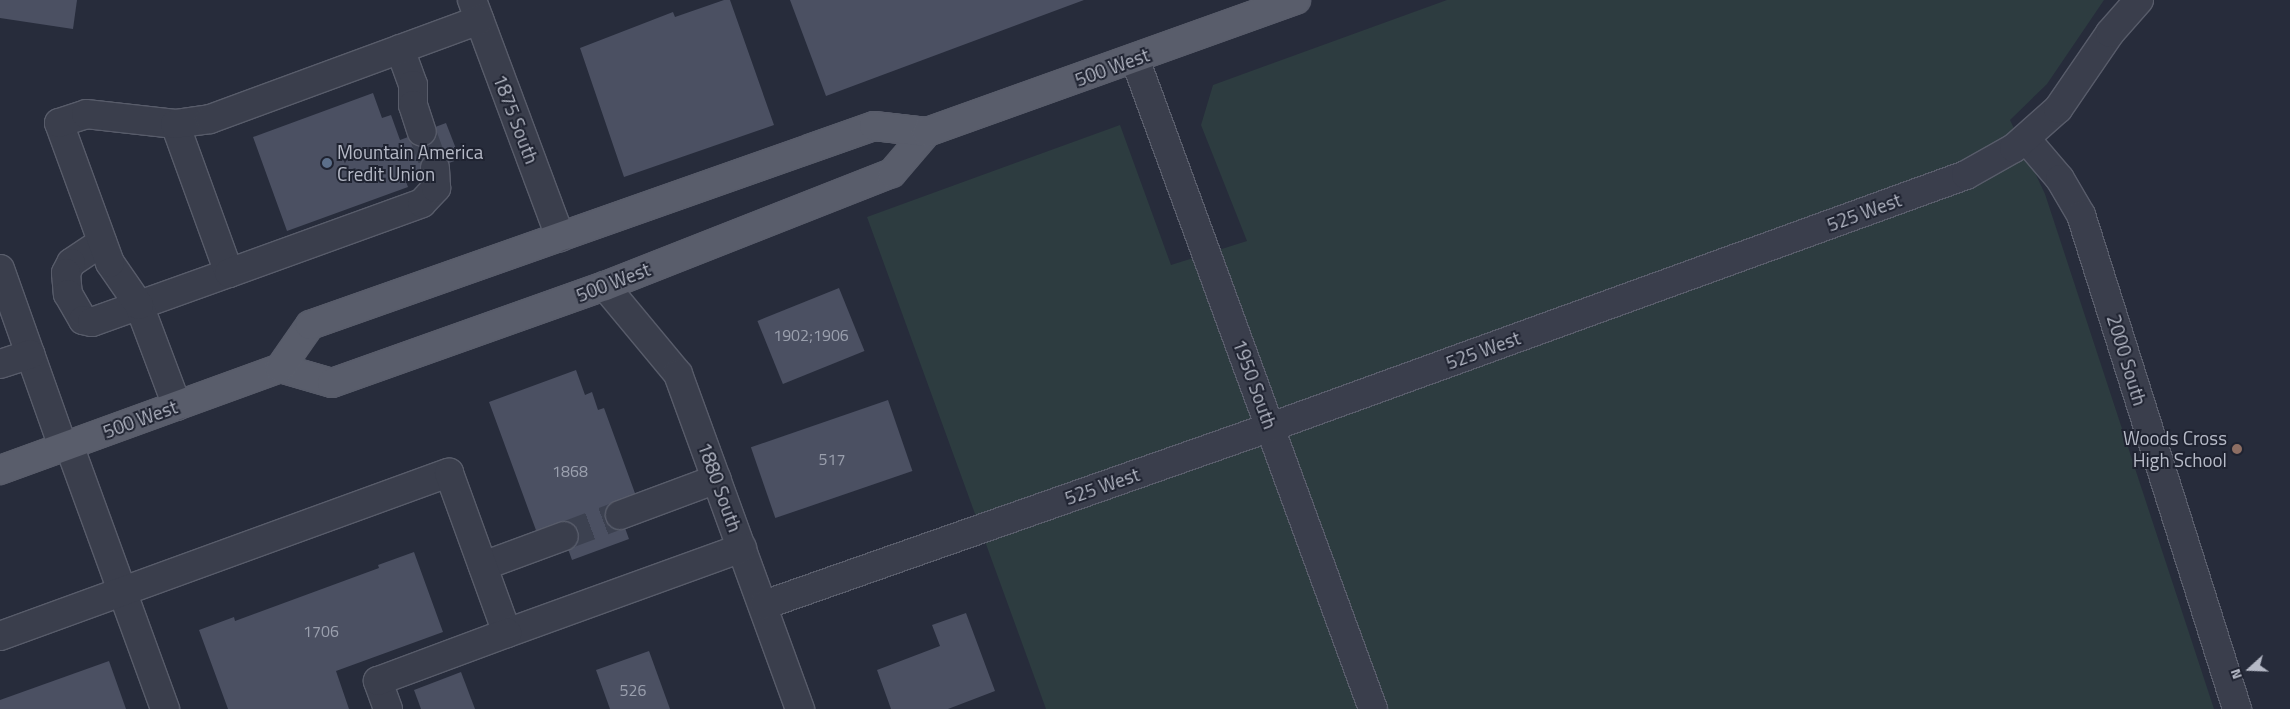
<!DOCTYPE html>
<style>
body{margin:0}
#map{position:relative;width:2290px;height:709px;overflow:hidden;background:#272c3b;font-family:"Titillium Web",sans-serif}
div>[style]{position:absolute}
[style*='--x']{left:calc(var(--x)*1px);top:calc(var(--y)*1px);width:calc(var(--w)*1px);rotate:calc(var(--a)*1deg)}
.green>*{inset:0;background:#2d3c40}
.building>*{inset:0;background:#4b5062;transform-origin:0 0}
.minor-tunnel>*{height:28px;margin-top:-14px;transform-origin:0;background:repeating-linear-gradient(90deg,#3c4150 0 28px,transparent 0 42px)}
.roads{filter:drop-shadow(1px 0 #585c6a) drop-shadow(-1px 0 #585c6a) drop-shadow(0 1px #585c6a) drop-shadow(0 -1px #585c6a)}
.minor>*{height:28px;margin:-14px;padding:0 14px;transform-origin:14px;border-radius:14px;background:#3a3e4c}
.major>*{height:28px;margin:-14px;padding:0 14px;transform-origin:14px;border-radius:14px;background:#595d6b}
.dots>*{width:14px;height:14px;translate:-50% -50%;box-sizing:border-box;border:2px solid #1f2331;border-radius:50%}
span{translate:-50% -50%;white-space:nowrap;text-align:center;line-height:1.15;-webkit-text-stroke:4px #1f2331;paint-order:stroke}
.number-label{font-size:16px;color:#9ba0ae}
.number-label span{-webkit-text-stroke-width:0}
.street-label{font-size:19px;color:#b6bac7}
.poi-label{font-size:19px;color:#b6bac7}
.left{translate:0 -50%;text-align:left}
.right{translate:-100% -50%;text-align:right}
.north{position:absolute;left:2225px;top:644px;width:50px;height:50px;-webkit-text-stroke:4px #1f2331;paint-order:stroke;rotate:250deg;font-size:14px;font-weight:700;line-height:20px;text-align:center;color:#b6bac7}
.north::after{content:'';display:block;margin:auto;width:18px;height:22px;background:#b6bac7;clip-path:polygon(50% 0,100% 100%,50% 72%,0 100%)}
</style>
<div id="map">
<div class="green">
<div style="clip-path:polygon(1447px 0,2104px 0,2047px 84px,2010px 120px,2045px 194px,2214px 709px,1046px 709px,867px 217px,1120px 125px,1171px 265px,1247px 241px,1201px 125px,1213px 85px)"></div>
</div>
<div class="building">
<div style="clip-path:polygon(0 0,77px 0,73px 29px,0 18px)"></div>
<div style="clip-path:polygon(724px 0,730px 0,774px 125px,624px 177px,580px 48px,673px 12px,675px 17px)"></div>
<div style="clip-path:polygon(790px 0,1084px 0,826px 96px)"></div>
<div style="clip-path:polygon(373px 93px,382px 118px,391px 115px,400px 140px,446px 123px,460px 159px,405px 179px,408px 187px,287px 231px,253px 137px)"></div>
<div style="left:839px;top:288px;width:68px;height:88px;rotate:68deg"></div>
<div style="clip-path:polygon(576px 370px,585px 395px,592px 392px,598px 410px,604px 408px,636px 496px,616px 503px,629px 539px,572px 560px,559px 524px,537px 533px,489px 402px)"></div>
<div style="left:888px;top:400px;width:75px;height:145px;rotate:71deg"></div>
<div style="clip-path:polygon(414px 552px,443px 632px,336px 671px,349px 709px,228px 709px,199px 630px,234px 617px,235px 621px,379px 568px,378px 565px)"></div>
<div style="clip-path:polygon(966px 613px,995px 691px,948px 709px,891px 709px,877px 670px,940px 646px,932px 625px)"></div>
<div style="clip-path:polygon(649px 651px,670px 709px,610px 709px,596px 670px)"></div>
<div style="clip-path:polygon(109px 661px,126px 709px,0 709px,0 700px)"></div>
<div style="clip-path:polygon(461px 672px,475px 709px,421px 709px,414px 690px)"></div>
</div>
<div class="minor-tunnel">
<div style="--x:422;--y:132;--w:38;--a:70"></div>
<div style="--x:564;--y:536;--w:60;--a:-20.6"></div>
</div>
<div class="roads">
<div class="minor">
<div style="--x:472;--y:0;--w:253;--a:69.6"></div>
<div style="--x:400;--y:49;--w:38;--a:70"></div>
<div style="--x:413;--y:85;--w:20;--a:90"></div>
<div style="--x:413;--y:105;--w:28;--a:72"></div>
<div style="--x:1135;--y:59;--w:692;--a:69.89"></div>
<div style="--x:2026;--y:139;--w:52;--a:49.6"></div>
<div style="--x:2060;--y:179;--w:42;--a:59.7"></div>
<div style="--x:2081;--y:215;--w:518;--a:72.47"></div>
<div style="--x:102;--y:242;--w:37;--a:146"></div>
<div style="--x:71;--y:263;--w:11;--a:117"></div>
<div style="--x:66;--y:273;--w:21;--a:85"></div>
<div style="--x:68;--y:294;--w:30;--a:60"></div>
<div style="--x:83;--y:320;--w:9;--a:13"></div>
<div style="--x:92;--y:322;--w:145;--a:-19.7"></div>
<div style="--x:229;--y:273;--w:158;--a:-109.9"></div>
<div style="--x:0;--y:269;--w:189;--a:70.5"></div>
<div style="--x:229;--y:273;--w:205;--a:-19.9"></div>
<div style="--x:422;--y:203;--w:21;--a:-47"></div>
<div style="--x:436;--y:188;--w:20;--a:-93"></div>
<div style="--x:605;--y:286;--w:114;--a:50.3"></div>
<div style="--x:678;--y:374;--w:357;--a:70"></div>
<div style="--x:0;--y:364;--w:32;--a:-18"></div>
<div style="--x:177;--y:406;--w:108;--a:-110.6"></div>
<div style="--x:139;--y:305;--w:51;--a:-124.6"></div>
<div style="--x:110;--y:263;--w:149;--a:-110"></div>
<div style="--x:59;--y:123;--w:28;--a:-18"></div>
<div style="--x:86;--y:114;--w:90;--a:6.4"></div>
<div style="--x:175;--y:124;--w:35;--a:-8"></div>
<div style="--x:210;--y:119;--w:287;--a:-20.2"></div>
<div style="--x:69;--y:445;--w:281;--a:70"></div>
<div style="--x:620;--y:515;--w:103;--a:-20.4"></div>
<div style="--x:483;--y:566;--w:86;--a:-20.3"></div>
<div style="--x:764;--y:605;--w:537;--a:-19.35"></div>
<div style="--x:1271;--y:427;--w:739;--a:-19.93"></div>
<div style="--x:1966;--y:175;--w:55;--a:-29.4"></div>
<div style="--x:2014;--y:148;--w:59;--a:-41.6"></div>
<div style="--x:2058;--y:109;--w:92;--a:-55.6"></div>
<div style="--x:2110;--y:33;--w:44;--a:-48.7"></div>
<div style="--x:0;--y:636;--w:478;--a:-20"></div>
<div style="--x:449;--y:473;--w:170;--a:70.1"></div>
<div style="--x:507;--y:633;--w:250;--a:-19.9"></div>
<div style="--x:388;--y:709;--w:30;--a:-110"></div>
<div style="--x:378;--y:681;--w:138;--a:-20.4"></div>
</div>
<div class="major">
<div style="--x:280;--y:368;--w:54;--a:16.1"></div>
<div style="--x:332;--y:383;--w:290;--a:-19.6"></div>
<div style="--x:605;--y:286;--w:308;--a:-21.5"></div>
<div style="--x:892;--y:173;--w:54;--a:-49.5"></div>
<div style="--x:0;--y:470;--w:298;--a:-20"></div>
<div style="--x:280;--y:368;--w:52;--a:-55.1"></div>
<div style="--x:310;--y:325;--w:598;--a:-19.43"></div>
<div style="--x:874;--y:126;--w:53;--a:6.5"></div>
<div style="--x:927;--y:132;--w:392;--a:-19.7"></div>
</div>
</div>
<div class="dots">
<div style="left:327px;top:163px;background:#5c6f8a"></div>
<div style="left:2237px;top:449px;background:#8d6e63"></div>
</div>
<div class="number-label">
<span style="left:811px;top:335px">1902;1906</span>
<span style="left:832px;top:459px">517</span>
<span style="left:570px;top:471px">1868</span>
<span style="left:321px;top:631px">1706</span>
<span style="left:633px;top:690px">526</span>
</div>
<div class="street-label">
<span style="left:1112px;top:67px;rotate:-20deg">500 West</span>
<span style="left:516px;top:119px;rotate:69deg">1875 South</span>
<span style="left:1864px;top:212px;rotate:-20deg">525 West</span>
<span style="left:613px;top:282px;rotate:-21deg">500 West</span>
<span style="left:1483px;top:350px;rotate:-20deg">525 West</span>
<span style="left:2127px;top:360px;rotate:73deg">2000 South</span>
<span style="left:1255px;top:384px;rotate:70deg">1950 South</span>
<span style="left:140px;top:419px;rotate:-20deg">500 West</span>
<span style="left:1102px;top:486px;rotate:-19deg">525 West</span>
<span style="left:720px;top:487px;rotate:70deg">1880 South</span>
</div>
<div class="poi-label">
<span class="left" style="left:337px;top:163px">Mountain America<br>Credit Union</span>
<span class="right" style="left:2227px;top:449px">Woods Cross<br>High School</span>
</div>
<div class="north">N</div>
</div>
